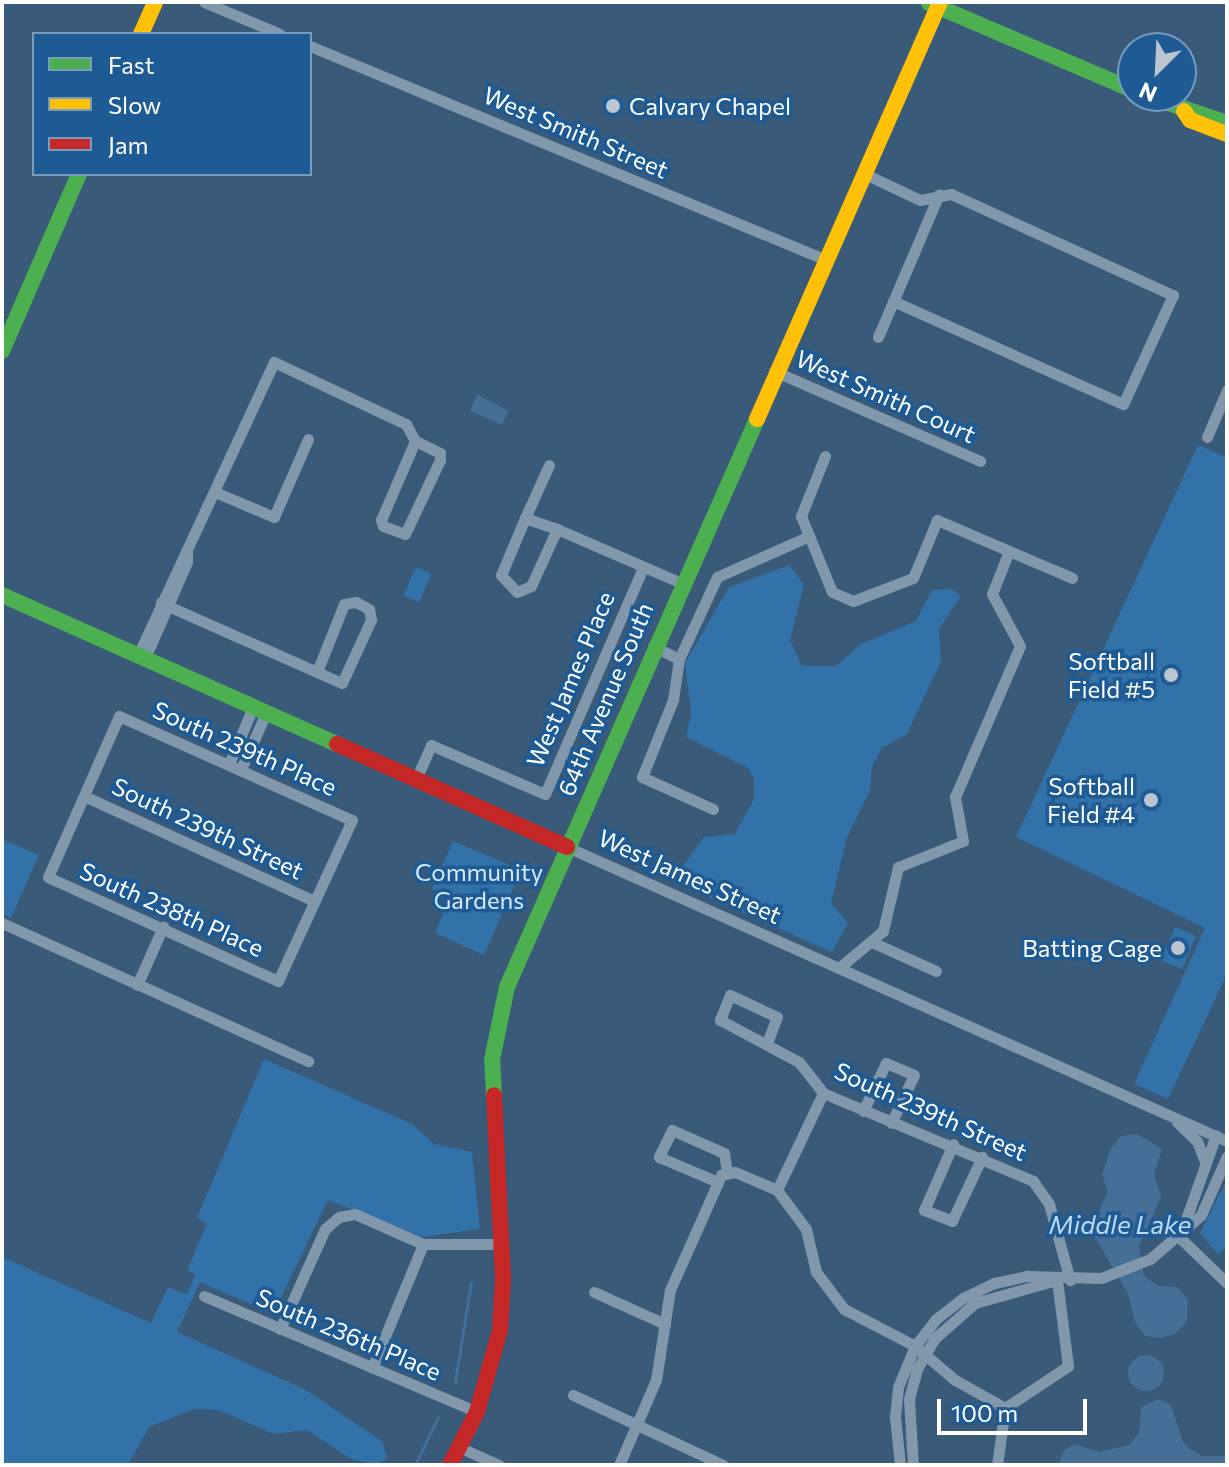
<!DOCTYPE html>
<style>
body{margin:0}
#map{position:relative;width:1229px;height:1467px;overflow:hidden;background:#395a79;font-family:Commissioner,sans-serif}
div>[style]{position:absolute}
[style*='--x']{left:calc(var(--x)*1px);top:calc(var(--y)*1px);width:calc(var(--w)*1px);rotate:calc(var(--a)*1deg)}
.green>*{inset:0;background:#3371a9;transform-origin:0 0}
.water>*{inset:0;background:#456f96}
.round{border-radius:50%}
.stream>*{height:3px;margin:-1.5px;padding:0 1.5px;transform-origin:1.5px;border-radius:1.5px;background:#456f96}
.street>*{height:11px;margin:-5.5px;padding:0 5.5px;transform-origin:5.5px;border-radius:5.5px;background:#8197ab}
.fast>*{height:16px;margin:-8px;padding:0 8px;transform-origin:8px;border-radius:8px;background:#4caf50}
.slow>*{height:16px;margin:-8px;padding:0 8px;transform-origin:8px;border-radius:8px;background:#ffc107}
.jam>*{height:16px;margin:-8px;padding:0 8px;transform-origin:8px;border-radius:8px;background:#c62828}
.dots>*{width:22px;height:22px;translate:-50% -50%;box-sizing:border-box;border:4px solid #1e5b94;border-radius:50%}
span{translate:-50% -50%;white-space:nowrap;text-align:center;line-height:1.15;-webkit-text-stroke:7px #1e5b94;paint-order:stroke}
.poi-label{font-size:24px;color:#fff}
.left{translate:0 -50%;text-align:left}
.right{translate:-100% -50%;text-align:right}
.street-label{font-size:24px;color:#fff}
.park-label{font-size:24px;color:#d6eafa}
.water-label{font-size:26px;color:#bcdbf5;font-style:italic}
.frame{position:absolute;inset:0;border:4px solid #fff;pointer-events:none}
.legend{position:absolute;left:32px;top:32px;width:280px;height:144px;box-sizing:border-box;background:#1e5b94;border:2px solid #789dbf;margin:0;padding:10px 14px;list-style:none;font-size:24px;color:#fff}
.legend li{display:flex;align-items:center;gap:16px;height:40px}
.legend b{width:40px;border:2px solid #789dbf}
.north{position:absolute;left:1117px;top:32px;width:80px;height:80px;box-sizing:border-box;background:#1e5b94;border:2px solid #789dbf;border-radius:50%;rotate:204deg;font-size:22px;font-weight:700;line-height:32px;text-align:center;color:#fff}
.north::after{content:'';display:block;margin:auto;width:28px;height:36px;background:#bac5d0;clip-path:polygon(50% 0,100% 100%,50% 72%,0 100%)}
.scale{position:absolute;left:937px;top:1399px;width:150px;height:36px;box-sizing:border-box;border:4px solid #fff;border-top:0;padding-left:10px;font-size:24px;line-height:28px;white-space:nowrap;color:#fff;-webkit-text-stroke:6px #1e5b94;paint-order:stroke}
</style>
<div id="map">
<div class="green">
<div style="clip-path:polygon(1198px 445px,1227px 458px,1227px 974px,1168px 1099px,1134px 1084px,1205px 928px,1016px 837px)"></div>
<div style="clip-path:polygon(789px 565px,804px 584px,790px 640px,802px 666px,836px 666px,861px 644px,916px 621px,932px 590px,954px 589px,960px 597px,939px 629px,941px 661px,907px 734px,882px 748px,872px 766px,870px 790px,847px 837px,831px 903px,848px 923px,832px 952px,672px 881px,704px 837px,735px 834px,754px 799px,754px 778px,748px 768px,686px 737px,691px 713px,685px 663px,729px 587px)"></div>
<div style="left:416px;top:567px;width:17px;height:31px;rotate:24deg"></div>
<div style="clip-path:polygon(2px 839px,39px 855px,11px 918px,2px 913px)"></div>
<div style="clip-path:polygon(453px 841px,521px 870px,484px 955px,435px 933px,450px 898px,432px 889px)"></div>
<div style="left:1175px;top:927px;width:23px;height:36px;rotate:23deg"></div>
<div style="clip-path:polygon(264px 1059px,412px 1124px,434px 1144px,472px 1152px,480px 1229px,422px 1237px,328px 1200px,273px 1314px,200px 1282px,177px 1332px,306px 1390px,382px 1441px,387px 1459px,377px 1465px,351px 1459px,307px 1430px,273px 1434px,219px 1410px,194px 1409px,149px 1427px,128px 1465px,2px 1465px,2px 1257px,151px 1323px,168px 1287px,187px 1294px,195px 1275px,187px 1270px,207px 1224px,197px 1218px)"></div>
<div style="clip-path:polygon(1227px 1180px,1227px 1246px,1218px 1255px,1200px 1233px)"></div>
</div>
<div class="water">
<div style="clip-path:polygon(477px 394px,508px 411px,502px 425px,470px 411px)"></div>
<div style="clip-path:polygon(1137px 1134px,1162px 1149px,1154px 1174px,1161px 1197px,1139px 1246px,1144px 1276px,1159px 1286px,1177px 1287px,1188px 1299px,1187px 1321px,1175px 1334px,1161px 1338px,1145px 1336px,1135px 1322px,1128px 1294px,1095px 1237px,1093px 1222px,1108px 1192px,1102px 1174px,1111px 1148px,1121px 1136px)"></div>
<div class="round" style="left:1128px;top:1355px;width:36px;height:36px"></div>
<div style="clip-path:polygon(1158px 1399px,1171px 1405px,1183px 1442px,1191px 1450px,1202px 1456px,1227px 1456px,1227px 1465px,1058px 1465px,1064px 1450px,1074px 1444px,1099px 1452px,1129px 1445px,1139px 1433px,1141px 1407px)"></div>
</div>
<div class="stream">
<div style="--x:455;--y:1382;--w:101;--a:-80.9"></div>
<div style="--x:415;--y:1465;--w:53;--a:-64.4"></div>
</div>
<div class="street">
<div style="--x:204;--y:2;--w:82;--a:22.8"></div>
<div style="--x:310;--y:46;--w:556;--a:22.51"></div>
<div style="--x:863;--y:173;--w:63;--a:25.3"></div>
<div style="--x:920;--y:200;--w:32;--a:-11"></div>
<div style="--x:951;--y:194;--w:244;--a:24.5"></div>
<div style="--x:1173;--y:295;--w:120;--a:114.6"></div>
<div style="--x:1123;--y:404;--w:252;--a:-155.9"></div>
<div style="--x:878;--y:337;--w:155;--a:-66.9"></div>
<div style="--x:774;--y:371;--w:225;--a:23.6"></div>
<div style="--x:1207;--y:437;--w:51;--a:-66.9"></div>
<div style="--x:825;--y:456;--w:65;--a:111.8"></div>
<div style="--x:801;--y:516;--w:82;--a:67.8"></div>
<div style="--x:832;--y:592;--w:23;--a:23"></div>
<div style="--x:853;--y:601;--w:64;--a:-21"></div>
<div style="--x:913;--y:578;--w:63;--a:-67.5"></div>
<div style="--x:937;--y:520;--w:147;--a:23.2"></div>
<div style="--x:215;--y:492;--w:64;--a:23"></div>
<div style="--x:274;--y:517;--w:85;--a:-66.4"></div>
<div style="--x:525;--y:518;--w:62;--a:112.8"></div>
<div style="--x:501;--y:575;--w:23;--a:47"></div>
<div style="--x:517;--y:592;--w:15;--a:-23"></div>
<div style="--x:531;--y:586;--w:63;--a:-65.5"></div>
<div style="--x:557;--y:529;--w:34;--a:-161"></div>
<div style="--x:525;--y:518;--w:58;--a:-65.6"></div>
<div style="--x:557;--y:529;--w:135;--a:23.5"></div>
<div style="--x:161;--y:602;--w:8;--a:30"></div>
<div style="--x:168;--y:606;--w:190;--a:23.9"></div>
<div style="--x:342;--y:683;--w:69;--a:-65.3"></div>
<div style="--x:371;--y:620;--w:11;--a:-100"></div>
<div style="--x:369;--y:609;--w:15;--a:-152"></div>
<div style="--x:356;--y:602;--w:12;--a:171"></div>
<div style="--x:344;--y:604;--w:73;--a:111.7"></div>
<div style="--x:653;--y:646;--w:29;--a:27"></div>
<div style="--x:138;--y:655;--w:323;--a:-65.1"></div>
<div style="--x:274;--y:362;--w:146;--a:25.2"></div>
<div style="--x:406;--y:424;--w:19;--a:62"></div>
<div style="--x:415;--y:441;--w:86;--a:113.3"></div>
<div style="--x:381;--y:520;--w:6;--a:72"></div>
<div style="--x:383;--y:526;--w:23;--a:20"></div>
<div style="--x:405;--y:534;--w:82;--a:-64.7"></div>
<div style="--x:440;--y:460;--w:7;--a:-90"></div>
<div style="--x:440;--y:453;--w:28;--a:-154"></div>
<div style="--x:145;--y:658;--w:105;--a:-66.4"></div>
<div style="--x:187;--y:562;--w:11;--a:-90"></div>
<div style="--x:119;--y:716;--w:255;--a:24.1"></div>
<div style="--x:352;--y:820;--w:177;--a:114.7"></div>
<div style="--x:278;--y:981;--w:252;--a:-155.7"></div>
<div style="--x:48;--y:877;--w:176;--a:-66.2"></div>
<div style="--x:229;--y:764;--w:62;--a:-67.2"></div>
<div style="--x:241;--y:769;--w:61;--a:-65.9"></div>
<div style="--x:416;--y:779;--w:37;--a:-66"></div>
<div style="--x:431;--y:745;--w:124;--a:23.3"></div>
<div style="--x:545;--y:794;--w:247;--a:-66.6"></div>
<div style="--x:84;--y:796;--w:253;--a:24.5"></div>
<div style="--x:713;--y:809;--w:78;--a:-155.7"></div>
<div style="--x:642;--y:777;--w:83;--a:-68.1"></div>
<div style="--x:673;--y:700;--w:41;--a:-81.7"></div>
<div style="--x:679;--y:659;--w:90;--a:-65.1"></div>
<div style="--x:717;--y:577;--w:101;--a:-24"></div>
<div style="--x:567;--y:847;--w:723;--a:24.01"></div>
<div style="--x:2;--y:923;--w:336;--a:24.3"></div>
<div style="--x:874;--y:943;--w:68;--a:24.3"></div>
<div style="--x:840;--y:967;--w:56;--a:-39.9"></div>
<div style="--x:883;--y:931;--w:66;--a:-76.8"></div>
<div style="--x:898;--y:867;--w:70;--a:-21.8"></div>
<div style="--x:963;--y:841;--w:45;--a:-100.3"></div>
<div style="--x:955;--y:797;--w:164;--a:-66.7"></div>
<div style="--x:1020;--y:646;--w:59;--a:-118.3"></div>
<div style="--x:992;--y:594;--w:46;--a:-68.4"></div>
<div style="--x:137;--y:985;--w:64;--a:-65.9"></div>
<div style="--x:767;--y:1043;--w:28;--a:-69"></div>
<div style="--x:777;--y:1017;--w:52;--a:-154.9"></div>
<div style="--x:730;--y:995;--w:27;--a:112"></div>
<div style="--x:720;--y:1020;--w:89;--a:28"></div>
<div style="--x:799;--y:1062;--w:39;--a:52"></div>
<div style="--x:823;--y:1093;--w:228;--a:22.7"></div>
<div style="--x:1033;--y:1181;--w:28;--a:55"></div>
<div style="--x:1049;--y:1204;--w:79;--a:74.6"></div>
<div style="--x:863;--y:1111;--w:53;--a:-64.4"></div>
<div style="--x:886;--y:1063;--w:30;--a:23"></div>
<div style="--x:914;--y:1075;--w:53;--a:115.6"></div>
<div style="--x:1177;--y:1122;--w:28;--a:44"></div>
<div style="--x:1197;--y:1141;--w:22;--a:69"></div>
<div style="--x:953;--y:1144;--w:72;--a:113.7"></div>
<div style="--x:924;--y:1210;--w:30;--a:21"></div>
<div style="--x:952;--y:1221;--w:71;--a:-64.9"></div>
<div style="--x:727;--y:1172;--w:19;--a:-99"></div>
<div style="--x:724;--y:1153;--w:57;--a:-156.1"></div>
<div style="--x:672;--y:1130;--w:30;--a:116"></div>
<div style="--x:659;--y:1157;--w:64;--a:23"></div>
<div style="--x:718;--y:1182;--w:8;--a:-67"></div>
<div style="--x:721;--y:1175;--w:14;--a:-12"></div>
<div style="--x:735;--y:1172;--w:46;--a:23.2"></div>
<div style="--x:777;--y:1190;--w:49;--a:53.4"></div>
<div style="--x:806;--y:1229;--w:44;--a:76.9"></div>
<div style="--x:816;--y:1272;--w:46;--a:52.9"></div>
<div style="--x:844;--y:1309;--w:80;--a:27.5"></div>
<div style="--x:915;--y:1346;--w:52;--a:40.4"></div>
<div style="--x:955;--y:1380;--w:57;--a:29.2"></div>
<div style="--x:777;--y:1190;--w:107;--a:-64.6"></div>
<div style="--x:1180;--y:1236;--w:107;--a:-70.4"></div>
<div style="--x:1179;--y:1237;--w:66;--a:43.8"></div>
<div style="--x:594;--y:1292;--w:78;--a:24.3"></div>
<div style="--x:204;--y:1296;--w:297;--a:23"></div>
<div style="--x:280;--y:1329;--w:110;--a:-65.8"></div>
<div style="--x:325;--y:1229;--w:18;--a:-41"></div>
<div style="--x:339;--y:1217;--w:16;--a:-11"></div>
<div style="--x:355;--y:1214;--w:74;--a:23.8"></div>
<div style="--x:423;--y:1244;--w:79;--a:0"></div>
<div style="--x:372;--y:1368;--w:134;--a:-67.6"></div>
<div style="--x:573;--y:1395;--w:166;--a:25"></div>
<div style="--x:461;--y:1448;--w:42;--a:24.1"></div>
<div style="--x:619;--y:1465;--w:93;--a:-66.5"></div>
<div style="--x:656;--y:1380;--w:91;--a:-81.2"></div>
<div style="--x:670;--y:1290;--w:118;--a:-66"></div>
<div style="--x:900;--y:1465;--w:48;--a:-95.9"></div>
<div style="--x:895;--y:1417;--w:30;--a:-84"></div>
<div style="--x:898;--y:1387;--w:44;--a:-67.5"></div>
<div style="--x:915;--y:1346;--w:34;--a:-52"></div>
<div style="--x:936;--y:1319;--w:34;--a:-38"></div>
<div style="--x:963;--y:1298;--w:34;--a:-26"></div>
<div style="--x:994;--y:1283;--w:35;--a:-12"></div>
<div style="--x:1028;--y:1276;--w:73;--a:1.6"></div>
<div style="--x:1101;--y:1278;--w:53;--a:-21.2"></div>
<div style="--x:1150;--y:1259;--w:67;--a:-40.8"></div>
<div style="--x:1201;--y:1215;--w:64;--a:-66.2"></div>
<div style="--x:913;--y:1465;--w:66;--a:-93.5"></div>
<div style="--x:909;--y:1399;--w:31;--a:-75"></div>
<div style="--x:917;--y:1369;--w:34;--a:-60"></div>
<div style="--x:934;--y:1339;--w:55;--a:-41.3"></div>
<div style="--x:975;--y:1303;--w:85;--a:-15.7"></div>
<div style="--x:997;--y:1465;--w:58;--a:-82"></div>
<div style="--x:1005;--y:1408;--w:76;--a:-33.7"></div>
<div style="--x:1068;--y:1366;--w:87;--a:-97.3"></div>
</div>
<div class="fast">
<div style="--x:929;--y:3;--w:222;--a:23.1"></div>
<div style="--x:1148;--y:96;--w:83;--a:18.9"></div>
<div style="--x:2;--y:351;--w:193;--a:-66.5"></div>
<div style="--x:2;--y:595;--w:367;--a:24"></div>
<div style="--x:494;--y:1095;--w:35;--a:-93"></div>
<div style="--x:492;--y:1060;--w:75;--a:-78.4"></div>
<div style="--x:507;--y:987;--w:621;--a:-66.24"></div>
</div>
<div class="slow">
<div style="--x:141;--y:34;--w:35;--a:-66"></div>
<div style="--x:1184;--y:111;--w:11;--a:56"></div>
<div style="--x:1190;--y:120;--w:40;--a:21"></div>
<div style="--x:757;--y:419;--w:455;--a:-66.3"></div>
</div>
<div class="jam">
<div style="--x:337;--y:744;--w:252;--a:24.1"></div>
<div style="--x:450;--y:1465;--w:59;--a:-63"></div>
<div style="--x:477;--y:1412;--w:85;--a:-74.3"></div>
<div style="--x:500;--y:1330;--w:51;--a:-86.6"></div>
<div style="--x:503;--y:1279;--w:184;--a:-92.8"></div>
</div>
<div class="dots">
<div style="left:613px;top:106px;background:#bac5d0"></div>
<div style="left:1171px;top:675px;background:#bac5d0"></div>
<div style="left:1151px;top:800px;background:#bac5d0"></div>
<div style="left:1178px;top:948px;background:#bac5d0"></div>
</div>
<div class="poi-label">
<span class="left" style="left:629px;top:106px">Calvary Chapel</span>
<span class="right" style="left:1155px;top:675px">Softball<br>Field #5</span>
<span class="right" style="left:1135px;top:800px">Softball<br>Field #4</span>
<span class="right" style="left:1162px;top:948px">Batting Cage</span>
</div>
<div class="street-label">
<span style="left:576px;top:132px;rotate:23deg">West Smith Street</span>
<span style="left:886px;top:396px;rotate:24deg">West Smith Court</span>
<span style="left:570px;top:679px;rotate:-67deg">West James Place</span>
<span style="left:605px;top:699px;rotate:-67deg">64th Avenue South</span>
<span style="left:245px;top:748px;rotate:24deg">South 239th Place</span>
<span style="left:208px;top:828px;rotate:25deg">South 239th Street</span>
<span style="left:690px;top:876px;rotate:24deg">West James Street</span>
<span style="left:172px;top:909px;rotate:24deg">South 238th Place</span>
<span style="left:931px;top:1111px;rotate:24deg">South 239th Street</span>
<span style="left:349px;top:1334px;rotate:23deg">South 236th Place</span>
</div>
<div class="park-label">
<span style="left:479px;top:886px">Community<br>Gardens</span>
</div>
<div class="water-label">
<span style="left:1120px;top:1224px">Middle Lake</span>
</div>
<div class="frame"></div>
<ul class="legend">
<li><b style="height:10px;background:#4caf50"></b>Fast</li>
<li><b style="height:10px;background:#ffc107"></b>Slow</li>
<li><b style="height:10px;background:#c62828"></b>Jam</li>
</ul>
<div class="north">N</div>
<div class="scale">100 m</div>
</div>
